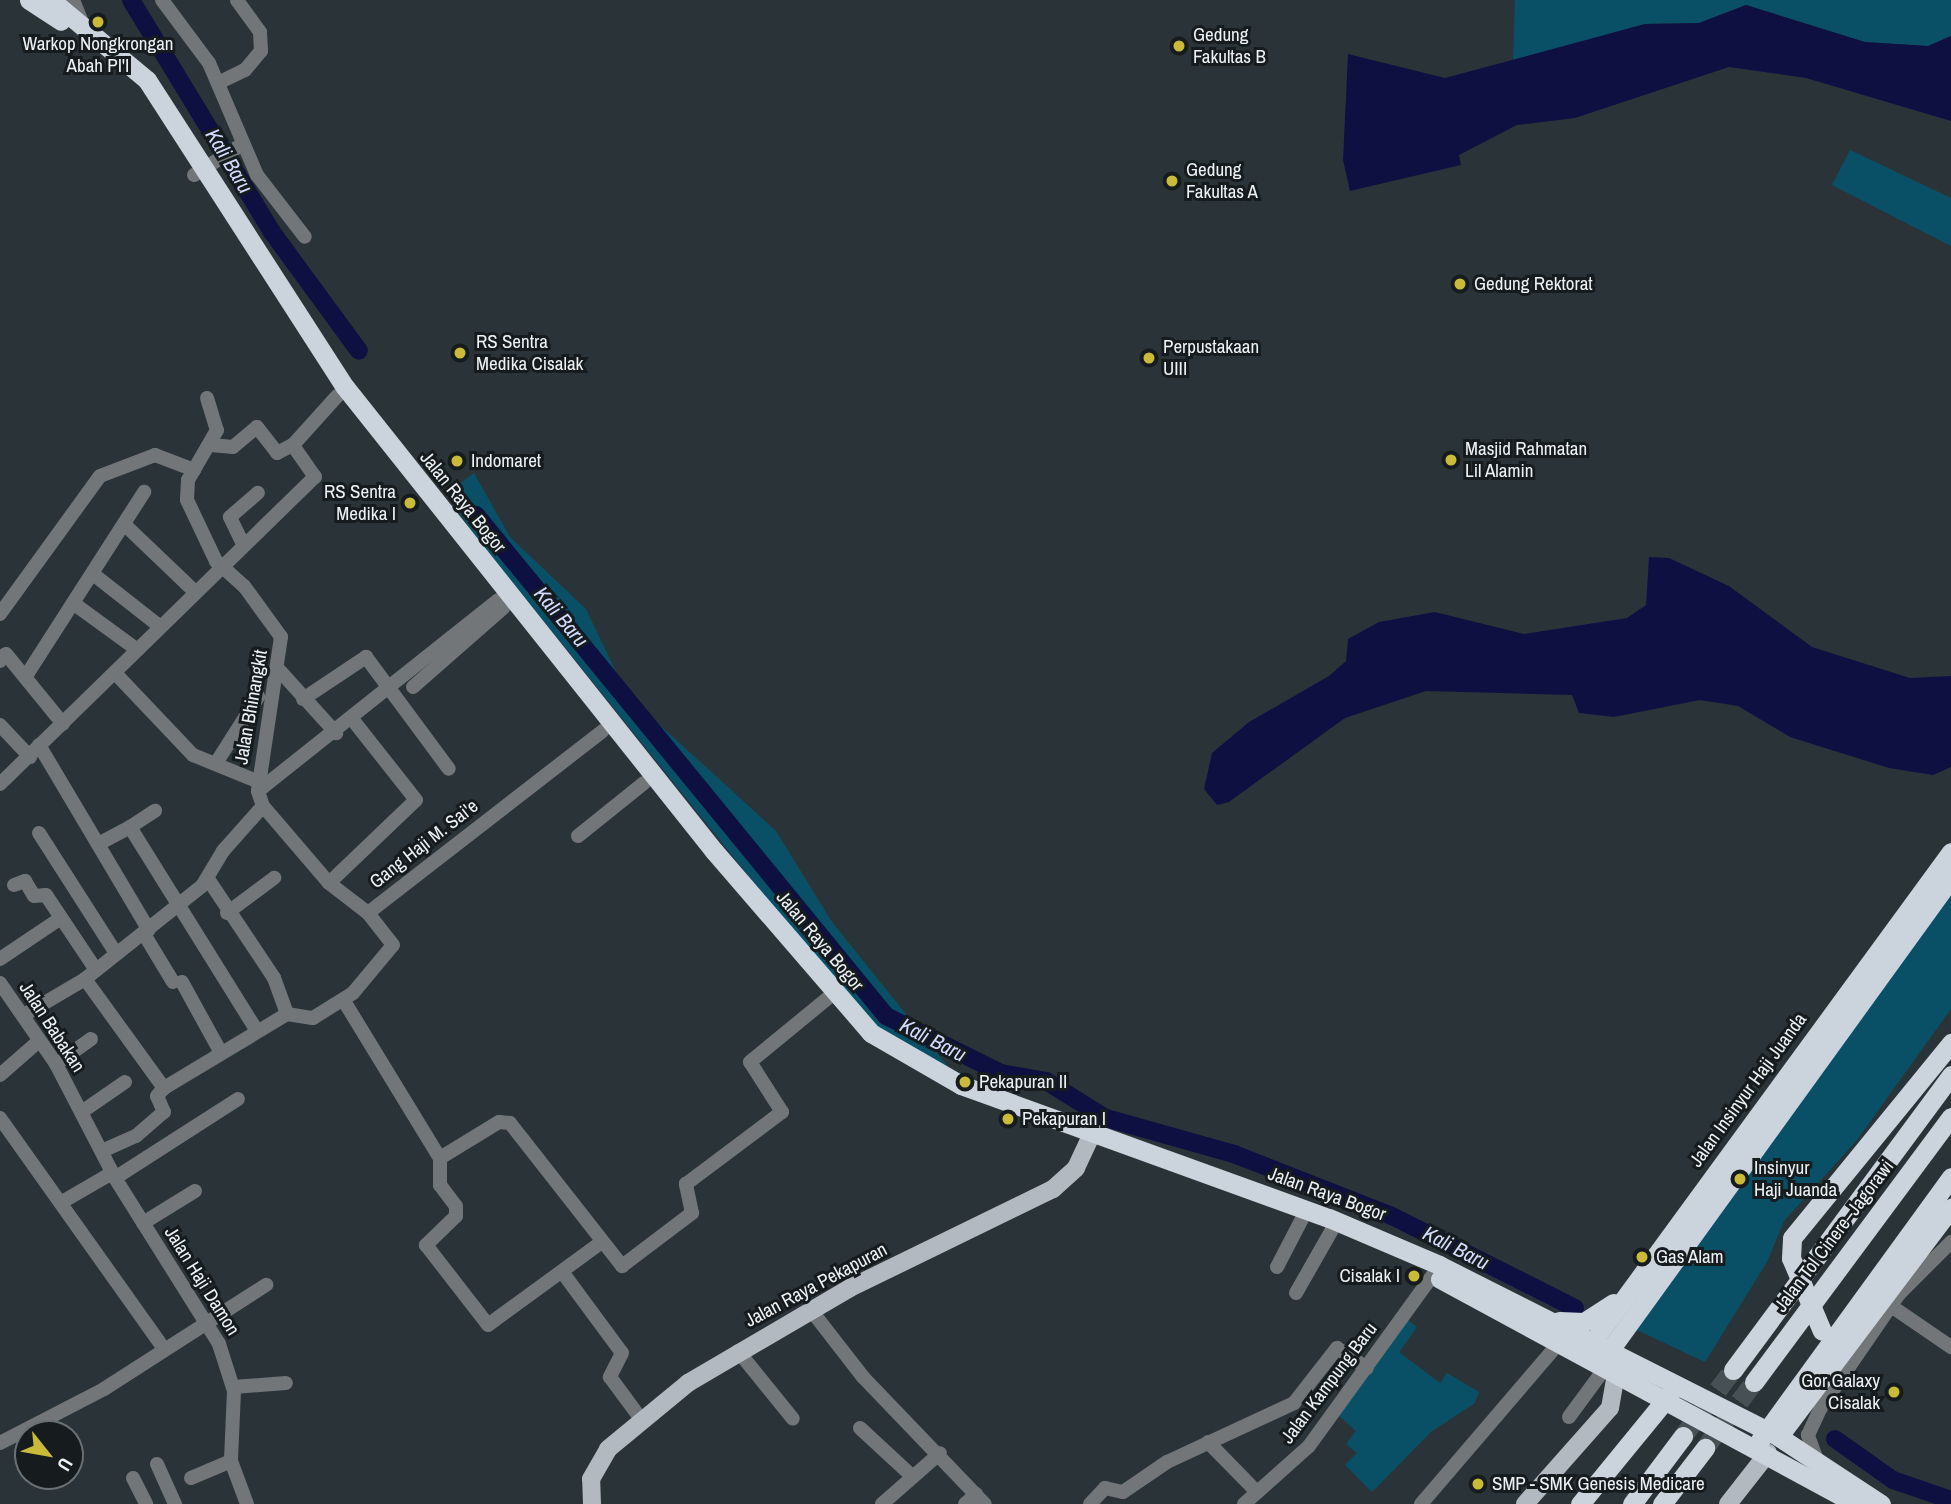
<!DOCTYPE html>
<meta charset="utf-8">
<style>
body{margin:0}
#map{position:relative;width:1951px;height:1504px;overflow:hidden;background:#2a3438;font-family:"Archivo Narrow",sans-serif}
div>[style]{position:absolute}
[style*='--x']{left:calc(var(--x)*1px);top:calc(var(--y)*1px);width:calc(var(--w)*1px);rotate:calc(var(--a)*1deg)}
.green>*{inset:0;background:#095066}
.water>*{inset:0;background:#0f1042}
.river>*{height:18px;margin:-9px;padding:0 9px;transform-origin:9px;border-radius:9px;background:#0f1042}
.highway-tunnel>*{height:19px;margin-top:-9.5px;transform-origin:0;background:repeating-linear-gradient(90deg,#475054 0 19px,transparent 0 29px)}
.minor>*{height:14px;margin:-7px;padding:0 7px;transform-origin:7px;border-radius:7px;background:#727679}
.major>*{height:18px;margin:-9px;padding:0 9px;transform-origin:9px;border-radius:9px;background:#b2b9c1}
.highway>*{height:19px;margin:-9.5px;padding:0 9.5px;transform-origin:9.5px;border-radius:9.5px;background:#cbd3dd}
.highway-bridge>*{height:19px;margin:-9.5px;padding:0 9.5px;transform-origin:9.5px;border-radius:9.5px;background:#cbd3dd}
.dots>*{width:19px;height:19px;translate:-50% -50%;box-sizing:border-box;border:4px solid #161b1d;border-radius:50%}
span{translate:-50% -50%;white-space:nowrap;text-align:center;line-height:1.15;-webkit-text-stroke:6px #161b1d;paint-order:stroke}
.poi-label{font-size:19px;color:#ebf1f4}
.left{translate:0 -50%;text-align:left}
.right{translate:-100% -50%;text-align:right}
.street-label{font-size:19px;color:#ebf1f4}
.water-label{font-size:21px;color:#d3dbfe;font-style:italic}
.north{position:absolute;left:14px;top:1420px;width:70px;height:70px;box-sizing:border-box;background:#161b1d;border:2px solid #6b7173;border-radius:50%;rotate:121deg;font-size:19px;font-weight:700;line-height:28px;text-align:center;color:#ebf1f4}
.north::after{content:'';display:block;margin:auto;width:24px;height:32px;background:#caba3a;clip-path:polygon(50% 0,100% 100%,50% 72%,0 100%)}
</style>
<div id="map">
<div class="green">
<div style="clip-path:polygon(1515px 0,1951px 0,1951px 36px,1928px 46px,1865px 42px,1746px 5px,1699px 23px,1645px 24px,1513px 61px)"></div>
<div style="clip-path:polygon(1850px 150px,1951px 198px,1951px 246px,1832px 185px)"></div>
<div style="clip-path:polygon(474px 473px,510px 537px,586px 609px,627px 695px,776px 831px,832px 922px,950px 1069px,1005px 1093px,957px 1083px,870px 1027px,477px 538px,446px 494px)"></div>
<div style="clip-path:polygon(1951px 891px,1951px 1009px,1857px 1140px,1784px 1221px,1767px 1262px,1705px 1362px,1637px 1330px,1691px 1245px)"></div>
<div style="clip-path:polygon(1407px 1319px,1417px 1327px,1399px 1352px,1440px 1383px,1447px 1373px,1479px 1392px,1475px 1403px,1431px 1432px,1372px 1492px,1345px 1465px,1357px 1453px,1346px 1444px,1356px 1431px,1338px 1415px)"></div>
</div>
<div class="water">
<div style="clip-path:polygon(1746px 5px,1865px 42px,1928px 46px,1951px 36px,1951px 121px,1806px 78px,1729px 67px,1575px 118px,1517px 125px,1459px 155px,1461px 165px,1350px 191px,1343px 160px,1348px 54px,1445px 78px,1645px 24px,1699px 23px)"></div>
<div style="clip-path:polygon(1649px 557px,1669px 558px,1729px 586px,1812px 647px,1910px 678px,1951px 676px,1951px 767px,1933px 775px,1889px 768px,1790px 737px,1738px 706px,1700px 700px,1614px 717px,1579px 713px,1572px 695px,1426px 691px,1345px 718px,1229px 802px,1217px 805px,1204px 789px,1212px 753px,1249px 722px,1329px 676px,1346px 661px,1348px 639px,1379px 622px,1435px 612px,1524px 634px,1627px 618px,1646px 605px)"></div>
</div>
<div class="river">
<div style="--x:131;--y:0;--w:271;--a:58.7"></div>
<div style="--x:272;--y:232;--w:147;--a:53.8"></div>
<div style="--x:476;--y:515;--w:647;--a:50.7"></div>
<div style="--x:886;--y:1016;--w:128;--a:26.4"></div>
<div style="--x:1001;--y:1073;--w:46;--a:10.1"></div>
<div style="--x:1046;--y:1081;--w:70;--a:31.7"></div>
<div style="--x:1106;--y:1118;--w:133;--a:15.7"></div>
<div style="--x:1234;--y:1154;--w:168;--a:21.4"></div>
<div style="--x:1390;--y:1215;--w:207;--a:26.7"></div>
<div style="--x:1835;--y:1439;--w:71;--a:35.3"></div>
<div style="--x:1893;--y:1480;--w:61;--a:19"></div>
</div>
<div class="highway-tunnel">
<div style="--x:1683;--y:1436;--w:83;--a:-52.9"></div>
<div style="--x:1705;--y:1448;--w:82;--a:-53.4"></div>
</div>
<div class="minor">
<div style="--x:73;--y:0;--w:22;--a:68"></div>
<div style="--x:162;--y:0;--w:79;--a:53.3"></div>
<div style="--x:209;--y:63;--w:122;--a:66.8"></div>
<div style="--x:257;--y:175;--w:78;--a:52.3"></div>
<div style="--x:218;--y:83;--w:30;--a:-26"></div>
<div style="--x:245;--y:70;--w:25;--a:-50"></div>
<div style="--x:261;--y:51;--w:19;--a:-93"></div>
<div style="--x:260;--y:32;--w:39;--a:-126"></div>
<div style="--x:194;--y:175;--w:56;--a:-32.6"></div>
<div style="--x:207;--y:398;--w:34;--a:73"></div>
<div style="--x:217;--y:430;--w:58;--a:120.1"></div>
<div style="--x:188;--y:480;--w:20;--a:93"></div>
<div style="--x:187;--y:500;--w:68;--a:64.6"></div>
<div style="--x:216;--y:561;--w:38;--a:42"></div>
<div style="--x:244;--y:586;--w:63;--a:54"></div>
<div style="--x:281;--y:637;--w:156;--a:98.5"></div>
<div style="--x:258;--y:791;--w:16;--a:72"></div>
<div style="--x:263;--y:806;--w:101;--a:49.4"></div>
<div style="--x:329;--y:883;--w:49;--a:37.6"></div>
<div style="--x:368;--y:913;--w:297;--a:-37.8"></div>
<div style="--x:211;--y:445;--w:22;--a:5"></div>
<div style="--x:233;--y:447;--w:31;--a:-40"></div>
<div style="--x:257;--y:427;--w:33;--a:52"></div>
<div style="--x:277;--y:453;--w:18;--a:-27"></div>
<div style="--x:124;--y:524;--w:95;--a:43.7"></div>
<div style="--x:243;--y:544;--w:30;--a:-116"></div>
<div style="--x:230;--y:517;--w:37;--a:-41"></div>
<div style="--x:93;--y:574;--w:83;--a:38.1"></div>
<div style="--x:73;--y:603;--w:78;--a:36.1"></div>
<div style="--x:0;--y:614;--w:170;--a:-54.1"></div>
<div style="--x:100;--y:476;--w:59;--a:-20.9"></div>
<div style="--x:155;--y:455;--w:42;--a:21"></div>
<div style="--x:0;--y:661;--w:9;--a:-49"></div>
<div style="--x:6;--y:654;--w:90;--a:50.8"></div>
<div style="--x:280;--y:671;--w:84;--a:47.9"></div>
<div style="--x:116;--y:674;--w:112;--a:46.5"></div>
<div style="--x:193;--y:755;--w:71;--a:22.2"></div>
<div style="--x:26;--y:676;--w:219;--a:-57.3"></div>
<div style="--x:413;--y:687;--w:121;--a:-41.3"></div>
<div style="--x:303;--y:699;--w:76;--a:-33.7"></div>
<div style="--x:366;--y:657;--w:139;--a:53.5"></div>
<div style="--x:0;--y:725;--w:44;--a:46.8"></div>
<div style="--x:39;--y:745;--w:215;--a:59.3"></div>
<div style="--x:218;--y:760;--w:75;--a:-57.6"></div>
<div style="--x:0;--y:784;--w:440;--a:-44.3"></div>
<div style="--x:315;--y:477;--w:39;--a:-125"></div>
<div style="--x:293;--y:445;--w:67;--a:-48"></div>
<div style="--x:258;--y:791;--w:307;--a:-38.5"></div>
<div style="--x:130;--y:827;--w:30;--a:-33"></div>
<div style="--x:39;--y:833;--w:141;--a:57.4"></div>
<div style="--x:578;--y:836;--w:85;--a:-38.8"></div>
<div style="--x:102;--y:842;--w:32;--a:-28"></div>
<div style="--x:130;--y:827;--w:240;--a:58.1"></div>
<div style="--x:208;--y:879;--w:119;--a:56.3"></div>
<div style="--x:274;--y:978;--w:38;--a:70"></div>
<div style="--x:329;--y:883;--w:120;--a:-43.7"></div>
<div style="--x:416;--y:800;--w:103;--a:-128.3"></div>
<div style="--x:14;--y:885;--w:12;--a:-20"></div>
<div style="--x:25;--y:881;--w:17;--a:59"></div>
<div style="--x:34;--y:896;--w:12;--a:-5"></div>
<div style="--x:46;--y:895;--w:90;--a:56.3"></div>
<div style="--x:227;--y:913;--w:59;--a:-36.7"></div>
<div style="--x:144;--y:934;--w:56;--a:58.9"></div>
<div style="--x:0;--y:959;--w:73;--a:-33.9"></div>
<div style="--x:85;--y:979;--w:135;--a:54.1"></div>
<div style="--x:182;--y:982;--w:81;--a:61.2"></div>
<div style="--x:0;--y:983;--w:98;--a:55.3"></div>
<div style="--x:56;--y:1064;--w:128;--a:62.6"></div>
<div style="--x:115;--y:1178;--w:196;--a:57.9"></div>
<div style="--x:219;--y:1344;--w:49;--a:72.3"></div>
<div style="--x:234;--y:1391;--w:70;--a:92.5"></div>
<div style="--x:231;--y:1461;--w:46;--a:69.6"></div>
<div style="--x:344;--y:1001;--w:184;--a:58.6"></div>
<div style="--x:440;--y:1158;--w:27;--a:90"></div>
<div style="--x:440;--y:1185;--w:26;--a:53"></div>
<div style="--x:456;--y:1206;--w:10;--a:90"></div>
<div style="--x:456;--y:1216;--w:42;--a:136"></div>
<div style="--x:426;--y:1245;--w:101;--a:52.2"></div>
<div style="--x:488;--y:1325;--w:141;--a:-36.1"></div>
<div style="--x:24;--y:1015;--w:71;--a:-30.5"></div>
<div style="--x:85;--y:979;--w:149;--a:-38.5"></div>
<div style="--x:202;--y:886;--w:41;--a:-59"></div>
<div style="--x:223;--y:851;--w:60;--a:-48.4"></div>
<div style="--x:56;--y:1064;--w:43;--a:-35.5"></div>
<div style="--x:0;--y:1075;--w:52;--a:-41.1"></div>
<div style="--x:83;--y:1111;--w:51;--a:-34.6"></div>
<div style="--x:0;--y:1118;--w:283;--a:54.6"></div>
<div style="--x:102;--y:1151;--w:37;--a:-24"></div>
<div style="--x:136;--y:1136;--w:37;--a:-41"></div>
<div style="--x:164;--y:1112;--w:17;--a:-114"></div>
<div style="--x:157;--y:1096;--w:11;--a:-49"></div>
<div style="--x:164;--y:1088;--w:144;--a:-31"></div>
<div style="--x:287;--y:1014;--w:26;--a:9"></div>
<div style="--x:313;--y:1018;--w:47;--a:-32"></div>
<div style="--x:353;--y:993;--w:62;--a:-50.2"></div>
<div style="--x:393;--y:945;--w:41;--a:-128"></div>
<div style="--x:440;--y:1158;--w:69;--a:-31.4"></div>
<div style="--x:499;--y:1122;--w:11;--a:5"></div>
<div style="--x:510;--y:1123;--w:182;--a:51.9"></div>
<div style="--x:622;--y:1266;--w:88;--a:-37.1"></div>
<div style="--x:692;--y:1213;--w:30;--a:-102"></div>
<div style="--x:686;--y:1184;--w:120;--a:-36.9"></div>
<div style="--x:782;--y:1112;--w:59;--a:-122.6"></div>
<div style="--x:750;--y:1062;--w:109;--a:-39.4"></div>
<div style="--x:115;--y:1178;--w:146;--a:-32.7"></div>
<div style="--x:62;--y:1202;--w:58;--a:-30.1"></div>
<div style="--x:143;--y:1223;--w:61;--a:-31.6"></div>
<div style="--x:1277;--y:1267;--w:54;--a:-62.5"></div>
<div style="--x:563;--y:1273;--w:99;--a:53.6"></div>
<div style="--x:622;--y:1353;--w:27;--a:117"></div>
<div style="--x:610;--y:1377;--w:52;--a:53.6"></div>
<div style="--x:1296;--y:1293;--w:73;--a:-60.3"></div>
<div style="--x:1891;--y:1306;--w:73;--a:34.3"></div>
<div style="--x:811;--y:1310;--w:85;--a:52.2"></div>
<div style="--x:863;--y:1377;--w:176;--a:46.2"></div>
<div style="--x:738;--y:1351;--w:87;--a:51"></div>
<div style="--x:233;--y:1387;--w:53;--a:-4.3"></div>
<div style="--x:1569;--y:1417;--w:61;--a:-53.7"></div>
<div style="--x:860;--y:1428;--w:72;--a:42.8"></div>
<div style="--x:1208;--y:1442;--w:69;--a:45.6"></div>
<div style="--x:0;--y:1443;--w:117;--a:-27.4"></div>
<div style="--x:104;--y:1389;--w:193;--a:-32.7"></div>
<div style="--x:1818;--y:1463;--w:30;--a:-110"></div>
<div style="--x:1808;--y:1435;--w:29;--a:-65"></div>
<div style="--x:1820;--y:1409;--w:140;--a:-55.5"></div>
<div style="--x:1899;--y:1294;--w:74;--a:-45"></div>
<div style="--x:157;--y:1464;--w:44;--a:65.8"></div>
<div style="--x:133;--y:1478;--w:29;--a:63"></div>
<div style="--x:191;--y:1478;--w:43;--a:-23"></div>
<div style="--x:882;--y:1504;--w:77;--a:-41.3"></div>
<div style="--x:965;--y:1504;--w:15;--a:-42"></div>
<div style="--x:1090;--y:1504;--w:22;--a:-47"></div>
<div style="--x:1105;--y:1488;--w:18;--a:13"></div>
<div style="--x:1123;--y:1492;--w:53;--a:-34.3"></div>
<div style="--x:1167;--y:1462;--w:140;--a:-24.9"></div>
<div style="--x:1294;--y:1403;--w:70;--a:-52"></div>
<div style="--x:1337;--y:1348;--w:36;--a:34"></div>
<div style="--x:1244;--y:1504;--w:87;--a:-41.7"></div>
<div style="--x:1309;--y:1446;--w:211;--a:-54.1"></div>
<div style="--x:1421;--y:1504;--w:212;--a:-49.4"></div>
</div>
<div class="major">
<div style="--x:592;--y:1504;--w:25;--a:-92"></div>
<div style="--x:591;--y:1479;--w:34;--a:-60"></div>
<div style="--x:608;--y:1449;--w:104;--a:-39.5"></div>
<div style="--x:688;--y:1383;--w:188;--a:-30.4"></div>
<div style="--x:850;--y:1288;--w:226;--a:-26"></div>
<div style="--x:1053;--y:1189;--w:31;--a:-42"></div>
<div style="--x:1076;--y:1168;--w:38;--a:-65"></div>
<div style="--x:1525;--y:1504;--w:128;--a:-48.5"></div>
<div style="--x:1610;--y:1408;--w:35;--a:-80"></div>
<div style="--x:1728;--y:1504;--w:65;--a:-51.9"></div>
</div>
<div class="highway">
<div style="--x:29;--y:0;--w:38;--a:33"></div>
<div style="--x:51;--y:0;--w:125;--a:39.8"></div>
<div style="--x:147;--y:80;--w:365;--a:57.2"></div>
<div style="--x:345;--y:387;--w:593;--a:51.51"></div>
<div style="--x:714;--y:851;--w:240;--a:49.2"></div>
<div style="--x:871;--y:1033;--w:104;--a:30"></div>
<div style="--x:961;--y:1085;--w:391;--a:19.9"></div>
<div style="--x:1329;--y:1218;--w:120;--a:23.1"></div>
<div style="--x:1439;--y:1265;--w:381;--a:26.8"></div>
<div style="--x:1779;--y:1437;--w:122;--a:33.3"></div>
<div style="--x:1791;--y:1258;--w:20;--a:-87"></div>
<div style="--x:1792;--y:1238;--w:252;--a:-50.8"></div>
<div style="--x:1440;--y:1279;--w:473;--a:28.4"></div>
<div style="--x:1559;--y:1321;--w:25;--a:2"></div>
<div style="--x:1584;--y:1322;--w:35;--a:-33"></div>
<div style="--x:1586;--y:1351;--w:618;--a:-53.82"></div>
<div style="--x:1602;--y:1361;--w:596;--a:-54.15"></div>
<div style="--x:1733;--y:1370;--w:367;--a:-53.5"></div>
<div style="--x:1754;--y:1382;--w:330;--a:-53.4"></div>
<div style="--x:1779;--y:1436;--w:286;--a:-53"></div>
<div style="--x:1760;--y:1440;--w:325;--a:-54"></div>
<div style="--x:1580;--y:1504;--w:142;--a:-50.7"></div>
<div style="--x:1632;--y:1504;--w:85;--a:-53.1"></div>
<div style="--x:1662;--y:1504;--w:71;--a:-52.5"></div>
</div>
<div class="highway-bridge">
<div style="--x:1791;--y:1258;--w:79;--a:67"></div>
</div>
<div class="dots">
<div style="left:98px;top:22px;background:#caba3a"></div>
<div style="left:1179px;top:46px;background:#caba3a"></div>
<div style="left:1172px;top:181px;background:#caba3a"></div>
<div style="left:1460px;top:284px;background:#caba3a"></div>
<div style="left:460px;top:353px;background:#caba3a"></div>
<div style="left:1149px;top:358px;background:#caba3a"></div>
<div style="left:1451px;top:460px;background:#caba3a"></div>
<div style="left:457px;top:461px;background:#caba3a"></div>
<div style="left:410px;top:503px;background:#caba3a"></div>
<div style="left:965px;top:1082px;background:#caba3a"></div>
<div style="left:1008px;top:1119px;background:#caba3a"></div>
<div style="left:1740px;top:1179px;background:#caba3a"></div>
<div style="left:1642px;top:1257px;background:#caba3a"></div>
<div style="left:1414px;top:1276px;background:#caba3a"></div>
<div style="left:1894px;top:1392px;background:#caba3a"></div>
<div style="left:1478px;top:1484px;background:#caba3a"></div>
</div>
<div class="poi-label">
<span class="left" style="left:1193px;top:46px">Gedung<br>Fakultas B</span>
<span style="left:98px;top:55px">Warkop Nongkrongan<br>Abah PI'I</span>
<span class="left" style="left:1186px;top:181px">Gedung<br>Fakultas A</span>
<span class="left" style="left:1474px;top:284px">Gedung Rektorat</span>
<span class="left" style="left:476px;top:353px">RS Sentra<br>Medika Cisalak</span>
<span class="left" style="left:1163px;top:358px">Perpustakaan<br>UIII</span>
<span class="left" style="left:1465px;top:460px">Masjid Rahmatan<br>Lil Alamin</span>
<span class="left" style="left:471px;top:461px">Indomaret</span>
<span class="right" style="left:396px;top:503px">RS Sentra<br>Medika I</span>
<span class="left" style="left:979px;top:1082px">Pekapuran II</span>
<span class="left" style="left:1022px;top:1119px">Pekapuran I</span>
<span class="left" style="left:1754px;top:1179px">Insinyur<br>Haji Juanda</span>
<span class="left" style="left:1656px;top:1257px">Gas Alam</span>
<span class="right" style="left:1400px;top:1276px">Cisalak I</span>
<span class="right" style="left:1880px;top:1392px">Gor Galaxy<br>Cisalak</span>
<span class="left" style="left:1492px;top:1484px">SMP - SMK Genesis Medicare</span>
</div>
<div class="street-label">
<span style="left:463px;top:502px;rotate:51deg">Jalan Raya Bogor</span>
<span style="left:251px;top:707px;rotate:-80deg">Jalan Bhinangkit</span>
<span style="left:424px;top:844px;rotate:-38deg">Gang Haji M. Sai'e</span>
<span style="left:820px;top:941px;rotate:50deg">Jalan Raya Bogor</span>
<span style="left:52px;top:1027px;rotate:57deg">Jalan Babakan</span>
<span style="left:1748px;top:1090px;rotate:-54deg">Jalan Insinyur Haji Juanda</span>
<span style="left:1327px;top:1194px;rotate:20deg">Jalan Raya Bogor</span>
<span style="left:1834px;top:1236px;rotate:-53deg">Jalan Tol Cinere–Jagorawi</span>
<span style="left:202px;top:1281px;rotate:58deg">Jalan Haji Damon</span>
<span style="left:816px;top:1285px;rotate:-28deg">Jalan Raya Pekapuran</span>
<span style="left:1329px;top:1383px;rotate:-53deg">Jalan Kampung Baru</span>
</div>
<div class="water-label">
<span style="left:229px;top:161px;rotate:59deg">Kali Baru</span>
<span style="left:561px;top:617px;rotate:50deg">Kali Baru</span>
<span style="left:933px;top:1040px;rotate:27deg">Kali Baru</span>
<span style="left:1456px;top:1248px;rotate:27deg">Kali Baru</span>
</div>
<div class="north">U</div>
</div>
